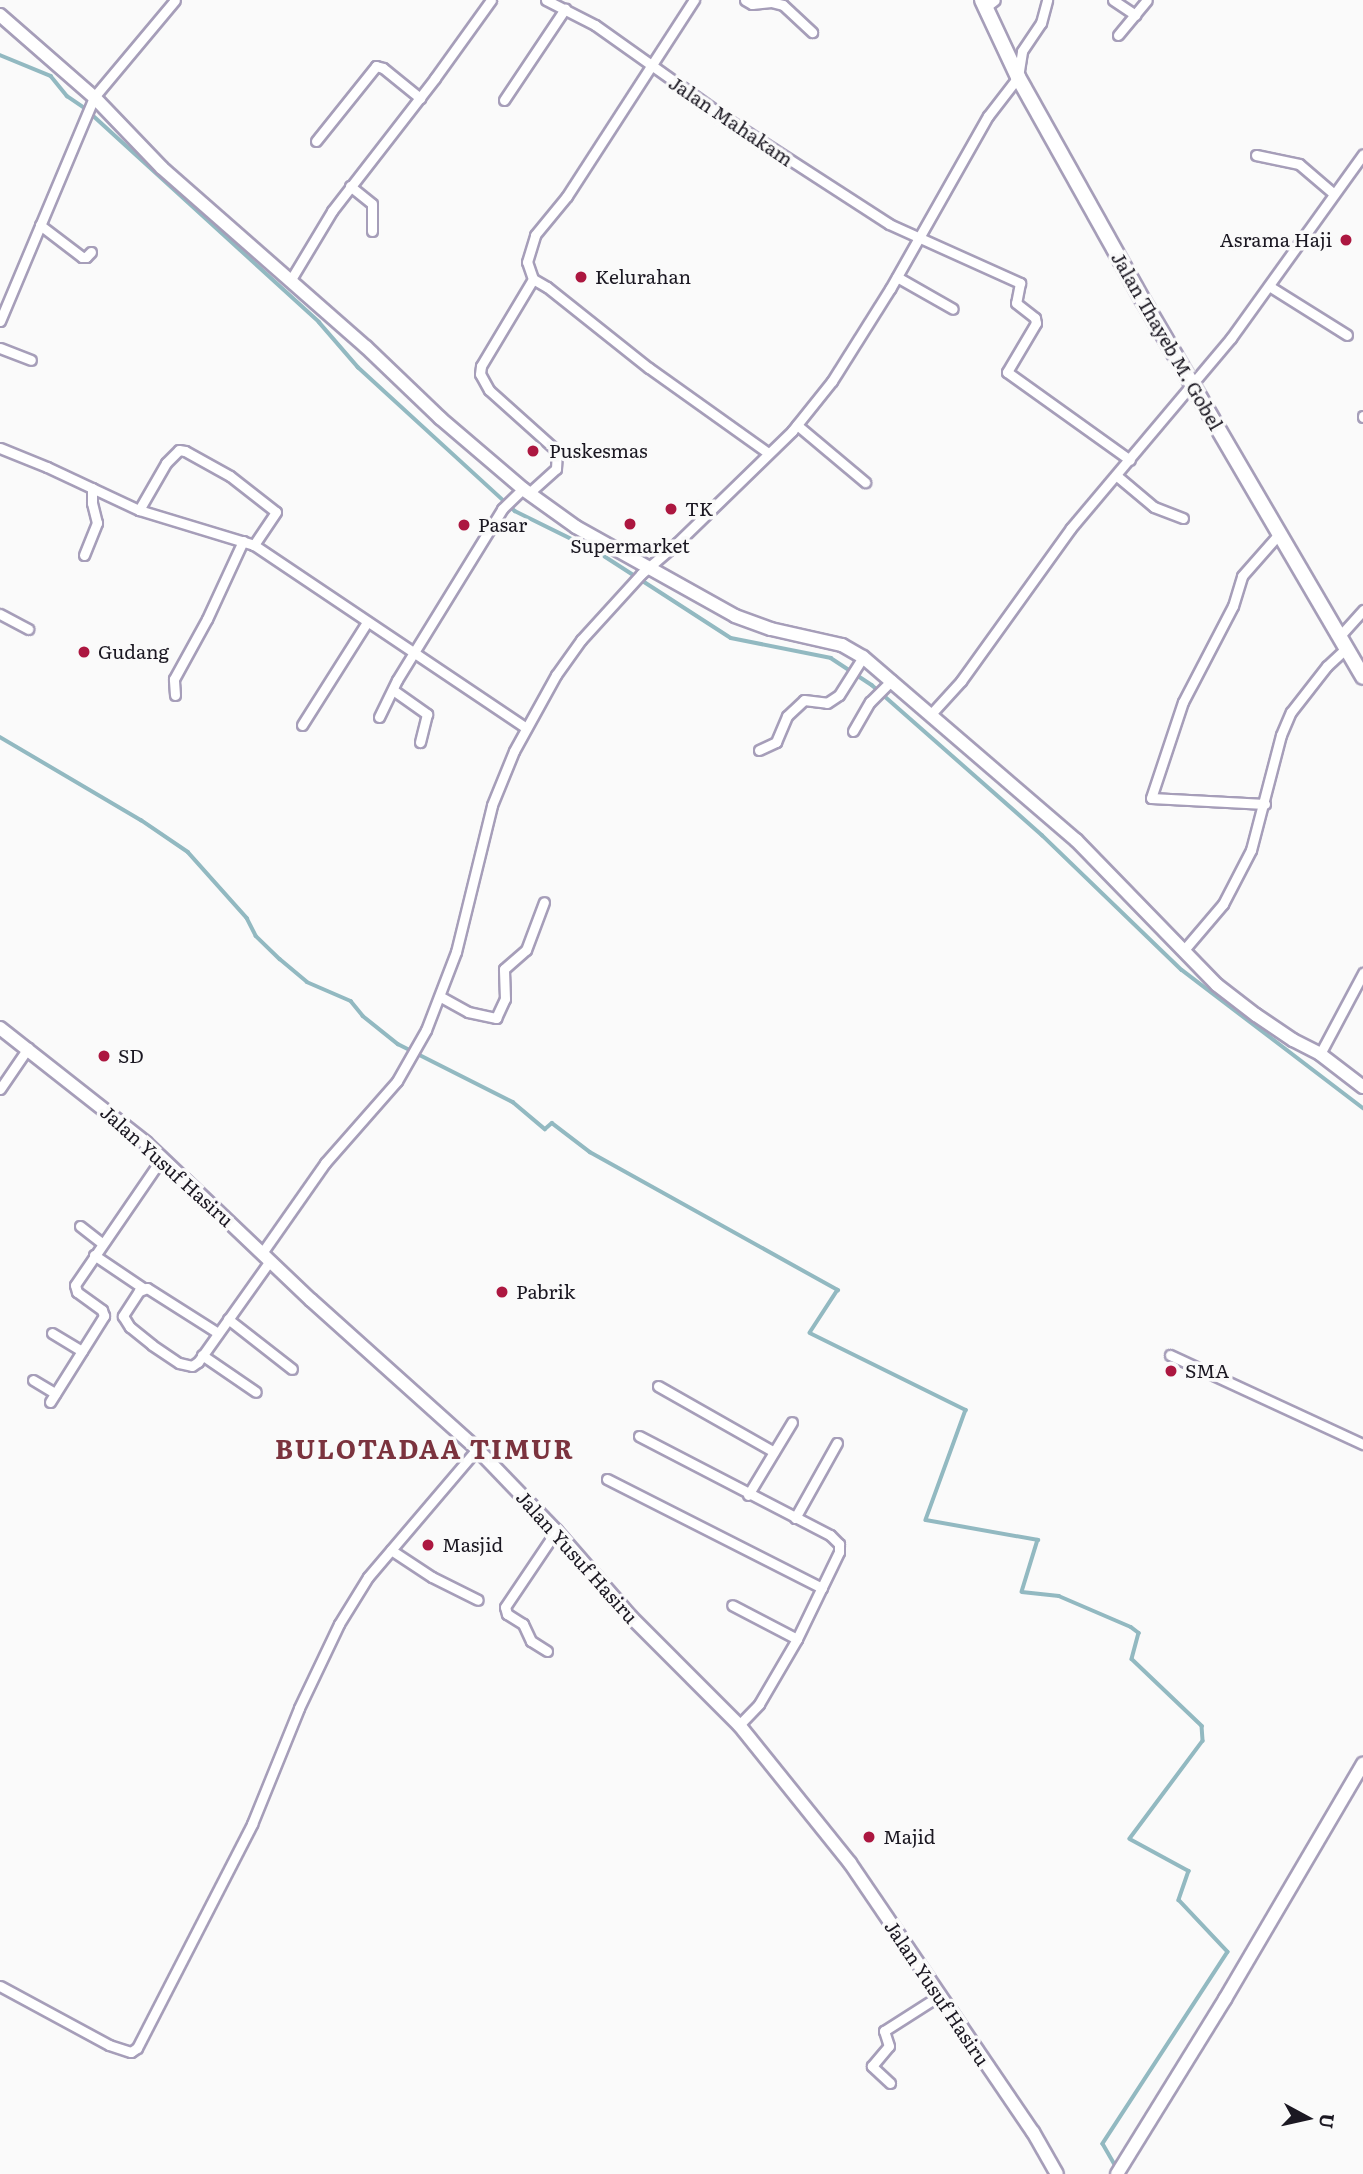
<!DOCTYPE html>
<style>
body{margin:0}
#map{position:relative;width:1363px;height:2174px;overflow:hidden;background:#fafafa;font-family:Literata,serif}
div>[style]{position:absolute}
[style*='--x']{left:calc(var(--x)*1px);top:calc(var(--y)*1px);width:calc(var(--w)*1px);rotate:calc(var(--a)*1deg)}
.stream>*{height:3.5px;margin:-1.75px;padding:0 1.75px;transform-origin:1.75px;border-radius:1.75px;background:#92b9c1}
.roads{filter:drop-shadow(2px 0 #a69eb9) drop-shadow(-2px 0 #a69eb9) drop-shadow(0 2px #a69eb9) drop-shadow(0 -2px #a69eb9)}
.street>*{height:9px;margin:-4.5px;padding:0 4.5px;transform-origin:4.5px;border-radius:4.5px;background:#fff}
.secondary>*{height:12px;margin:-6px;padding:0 6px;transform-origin:6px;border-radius:6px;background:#fff}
.primary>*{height:14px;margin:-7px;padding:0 7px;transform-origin:7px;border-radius:7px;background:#fff}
.dots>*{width:19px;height:19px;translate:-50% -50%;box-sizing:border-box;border:4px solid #fafafa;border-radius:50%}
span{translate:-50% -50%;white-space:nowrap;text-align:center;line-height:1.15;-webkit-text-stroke:7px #fafafa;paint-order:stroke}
.street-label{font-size:19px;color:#1b1822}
.poi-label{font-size:19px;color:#1b1822}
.right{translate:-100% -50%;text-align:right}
.left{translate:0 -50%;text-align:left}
.district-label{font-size:26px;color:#7b333e;font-weight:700;letter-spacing:2px}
.north{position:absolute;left:1272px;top:2083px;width:70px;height:70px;-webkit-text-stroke:5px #fafafa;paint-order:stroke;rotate:98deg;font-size:19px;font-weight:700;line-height:28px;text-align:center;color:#1b1822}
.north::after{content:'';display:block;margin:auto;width:24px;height:32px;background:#1b1822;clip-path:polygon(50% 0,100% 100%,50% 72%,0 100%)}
</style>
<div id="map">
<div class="stream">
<div style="--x:0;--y:55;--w:55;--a:22.4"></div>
<div style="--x:51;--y:76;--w:26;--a:51"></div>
<div style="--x:67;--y:96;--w:23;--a:34"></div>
<div style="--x:86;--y:109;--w:316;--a:42.4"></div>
<div style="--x:319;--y:322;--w:60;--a:49.1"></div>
<div style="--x:358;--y:367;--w:213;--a:42.5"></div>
<div style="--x:515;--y:511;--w:93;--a:26.3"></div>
<div style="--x:598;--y:552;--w:158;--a:32.9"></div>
<div style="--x:731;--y:638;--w:102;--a:11.3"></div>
<div style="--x:831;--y:658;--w:49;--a:33.4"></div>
<div style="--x:872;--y:685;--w:227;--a:41.4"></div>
<div style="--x:1042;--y:835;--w:194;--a:44"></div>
<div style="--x:1182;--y:970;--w:228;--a:37.3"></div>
<div style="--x:0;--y:737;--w:164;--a:30.5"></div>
<div style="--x:141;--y:820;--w:57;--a:34.2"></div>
<div style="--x:188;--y:852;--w:89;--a:48.2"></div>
<div style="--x:247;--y:918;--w:20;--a:63"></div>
<div style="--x:256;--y:936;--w:33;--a:44"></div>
<div style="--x:280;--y:959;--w:35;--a:40"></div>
<div style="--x:307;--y:982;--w:48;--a:23.4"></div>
<div style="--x:351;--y:1001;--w:19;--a:51"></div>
<div style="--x:363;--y:1016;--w:45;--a:38.7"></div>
<div style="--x:398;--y:1044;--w:129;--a:26.8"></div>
<div style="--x:513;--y:1102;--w:42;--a:40.2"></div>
<div style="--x:545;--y:1129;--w:9;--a:-41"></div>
<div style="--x:552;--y:1123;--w:48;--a:37.3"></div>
<div style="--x:590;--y:1152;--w:284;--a:29.1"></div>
<div style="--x:838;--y:1290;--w:51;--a:123.1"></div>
<div style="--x:810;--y:1333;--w:174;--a:26.3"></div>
<div style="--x:966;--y:1410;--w:117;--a:110"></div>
<div style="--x:926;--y:1520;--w:114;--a:10.1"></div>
<div style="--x:1038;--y:1540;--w:54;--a:107.1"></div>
<div style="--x:1022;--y:1592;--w:37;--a:6"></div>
<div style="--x:1059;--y:1596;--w:78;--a:23.3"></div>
<div style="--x:1131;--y:1627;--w:10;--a:37"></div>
<div style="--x:1139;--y:1633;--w:27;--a:105"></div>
<div style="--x:1132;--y:1659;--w:97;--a:43.7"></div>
<div style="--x:1202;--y:1726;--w:15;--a:86"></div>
<div style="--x:1203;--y:1741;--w:122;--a:126.7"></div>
<div style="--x:1130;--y:1839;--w:67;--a:28.5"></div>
<div style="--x:1189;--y:1871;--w:31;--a:109"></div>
<div style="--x:1179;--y:1900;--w:71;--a:46.7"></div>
<div style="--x:1228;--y:1952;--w:229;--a:123.1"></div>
<div style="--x:1103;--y:2144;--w:28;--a:60"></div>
</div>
<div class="roads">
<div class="street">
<div style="--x:546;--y:0;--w:55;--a:27"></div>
<div style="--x:595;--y:25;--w:166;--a:35.4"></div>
<div style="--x:730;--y:121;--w:189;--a:32.9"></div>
<div style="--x:889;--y:224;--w:144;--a:24.2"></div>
<div style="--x:1020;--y:283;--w:20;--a:101"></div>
<div style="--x:1016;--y:303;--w:24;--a:38"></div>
<div style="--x:1035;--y:318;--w:5;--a:79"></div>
<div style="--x:1036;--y:323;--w:57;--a:120.6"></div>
<div style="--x:1007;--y:372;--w:151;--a:35.6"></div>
<div style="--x:745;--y:0;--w:8;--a:30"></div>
<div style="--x:752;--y:4;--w:19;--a:-6"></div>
<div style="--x:771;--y:2;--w:12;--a:14"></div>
<div style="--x:783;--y:5;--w:40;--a:43"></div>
<div style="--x:1113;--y:0;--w:27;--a:34"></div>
<div style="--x:986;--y:7;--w:11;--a:-38"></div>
<div style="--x:1118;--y:35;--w:45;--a:-50.4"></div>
<div style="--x:504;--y:100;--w:110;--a:-56.2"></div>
<div style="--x:316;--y:141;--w:96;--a:-51.3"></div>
<div style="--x:376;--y:66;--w:7;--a:16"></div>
<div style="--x:383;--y:68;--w:48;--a:39"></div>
<div style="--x:1256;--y:155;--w:44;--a:11.8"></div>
<div style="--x:1299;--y:164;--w:46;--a:40.6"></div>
<div style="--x:350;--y:186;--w:28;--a:39"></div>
<div style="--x:372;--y:204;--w:27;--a:90"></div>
<div style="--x:40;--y:225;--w:53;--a:37.3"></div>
<div style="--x:82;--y:257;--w:4;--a:0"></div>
<div style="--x:86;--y:257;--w:7;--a:-45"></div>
<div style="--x:897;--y:277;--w:64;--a:29.7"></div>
<div style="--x:533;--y:279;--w:16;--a:30"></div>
<div style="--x:547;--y:287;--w:130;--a:38.5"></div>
<div style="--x:649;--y:368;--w:146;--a:35.5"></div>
<div style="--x:290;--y:281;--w:82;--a:-59"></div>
<div style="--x:332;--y:211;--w:168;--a:-52.2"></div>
<div style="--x:435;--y:78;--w:96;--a:-54.3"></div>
<div style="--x:1269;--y:286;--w:92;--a:32.1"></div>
<div style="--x:0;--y:321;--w:243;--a:-67.2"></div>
<div style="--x:94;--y:97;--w:126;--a:-50.1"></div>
<div style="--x:0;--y:348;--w:33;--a:21"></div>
<div style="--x:1363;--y:416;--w:1;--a:90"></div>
<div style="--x:797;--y:425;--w:89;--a:40"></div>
<div style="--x:0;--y:448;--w:51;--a:22"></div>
<div style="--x:47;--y:467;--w:102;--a:25.1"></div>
<div style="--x:139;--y:510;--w:120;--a:16.9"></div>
<div style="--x:254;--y:545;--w:328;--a:33.9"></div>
<div style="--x:1117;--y:476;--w:48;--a:40"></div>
<div style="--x:1154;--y:507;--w:31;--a:21"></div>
<div style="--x:529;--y:493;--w:36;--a:-42"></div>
<div style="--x:556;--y:469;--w:18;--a:-87"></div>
<div style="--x:557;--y:451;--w:91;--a:-138.1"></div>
<div style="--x:489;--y:390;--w:18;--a:-119"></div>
<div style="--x:480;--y:374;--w:8;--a:-83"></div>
<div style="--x:481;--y:366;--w:101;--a:-59.1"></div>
<div style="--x:533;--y:279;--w:18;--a:-109"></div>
<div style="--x:527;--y:262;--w:28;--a:-73"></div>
<div style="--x:535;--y:235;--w:50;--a:-50.6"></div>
<div style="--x:567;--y:196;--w:234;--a:-57.1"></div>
<div style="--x:139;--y:510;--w:54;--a:-60.1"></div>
<div style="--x:166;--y:463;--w:18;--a:-45"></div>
<div style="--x:179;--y:450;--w:6;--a:9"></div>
<div style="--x:185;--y:451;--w:51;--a:29.1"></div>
<div style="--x:230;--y:476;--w:58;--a:38"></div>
<div style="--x:276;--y:512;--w:40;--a:124"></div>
<div style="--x:84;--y:555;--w:35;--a:-68"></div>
<div style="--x:97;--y:523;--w:21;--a:-104"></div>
<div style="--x:92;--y:503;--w:15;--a:-90"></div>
<div style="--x:0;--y:614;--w:32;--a:28"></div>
<div style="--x:1338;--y:638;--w:38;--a:-48"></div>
<div style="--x:393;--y:690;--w:42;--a:35.2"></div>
<div style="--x:427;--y:714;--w:29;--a:104"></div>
<div style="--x:175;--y:695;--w:16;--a:-94"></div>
<div style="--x:174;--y:679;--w:68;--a:-61.2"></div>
<div style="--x:207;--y:619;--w:86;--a:-65.2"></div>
<div style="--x:931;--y:714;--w:45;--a:-47.7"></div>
<div style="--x:961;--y:681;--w:188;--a:-54.3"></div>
<div style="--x:1071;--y:528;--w:248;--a:-49.9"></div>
<div style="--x:1231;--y:338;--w:226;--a:-54.3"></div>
<div style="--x:379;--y:717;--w:41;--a:-64.1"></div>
<div style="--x:397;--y:680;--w:201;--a:-58.4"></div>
<div style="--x:502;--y:509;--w:29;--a:-44"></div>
<div style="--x:302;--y:725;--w:122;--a:-57.7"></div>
<div style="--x:853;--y:731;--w:34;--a:-60"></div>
<div style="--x:870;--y:702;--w:31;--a:-45"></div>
<div style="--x:759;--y:750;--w:19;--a:-25"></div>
<div style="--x:776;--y:742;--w:28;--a:-67"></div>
<div style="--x:787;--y:716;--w:23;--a:-43"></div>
<div style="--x:804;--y:700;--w:23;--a:7"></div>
<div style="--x:827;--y:703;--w:14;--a:-34"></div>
<div style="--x:839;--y:695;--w:45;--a:-57.7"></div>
<div style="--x:1265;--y:804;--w:114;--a:-177"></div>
<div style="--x:1151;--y:798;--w:101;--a:-71.6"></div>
<div style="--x:1183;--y:702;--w:108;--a:-62.5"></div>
<div style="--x:1233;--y:606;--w:31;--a:-73"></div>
<div style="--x:1242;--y:576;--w:55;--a:-48.7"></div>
<div style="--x:1183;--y:951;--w:62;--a:-49.6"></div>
<div style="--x:1223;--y:904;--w:61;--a:-62.6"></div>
<div style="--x:1251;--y:850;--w:119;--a:-75.4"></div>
<div style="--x:1281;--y:735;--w:25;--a:-67"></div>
<div style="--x:1291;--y:712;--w:58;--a:-52"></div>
<div style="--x:1327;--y:666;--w:25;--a:-43"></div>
<div style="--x:441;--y:997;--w:31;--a:29"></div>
<div style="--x:468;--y:1012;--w:29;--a:12"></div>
<div style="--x:496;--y:1018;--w:21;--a:-65"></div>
<div style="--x:505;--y:999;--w:30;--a:-92"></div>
<div style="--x:504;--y:969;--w:29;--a:-41"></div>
<div style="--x:526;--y:950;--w:51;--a:-69.4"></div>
<div style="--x:1320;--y:1054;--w:92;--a:-62"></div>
<div style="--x:0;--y:1089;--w:50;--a:-55.7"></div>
<div style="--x:80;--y:1226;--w:28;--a:38"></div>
<div style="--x:262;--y:1253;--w:110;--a:-55"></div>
<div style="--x:325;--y:1163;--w:109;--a:-48.7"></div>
<div style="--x:397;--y:1081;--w:59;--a:-60.4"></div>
<div style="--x:426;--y:1030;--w:84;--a:-69"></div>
<div style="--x:456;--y:952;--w:151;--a:-76.2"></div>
<div style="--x:492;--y:805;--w:58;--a:-67.8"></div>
<div style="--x:514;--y:751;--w:87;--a:-61.1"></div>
<div style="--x:556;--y:675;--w:43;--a:-54.5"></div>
<div style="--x:581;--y:640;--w:89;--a:-47.7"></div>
<div style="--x:641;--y:574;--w:48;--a:-40.7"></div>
<div style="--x:677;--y:543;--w:161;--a:-44.2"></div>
<div style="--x:792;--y:431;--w:64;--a:-51.3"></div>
<div style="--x:832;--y:381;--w:109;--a:-57.8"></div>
<div style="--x:890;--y:289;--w:199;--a:-60.5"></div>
<div style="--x:988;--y:116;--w:49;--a:-52.4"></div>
<div style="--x:1018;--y:77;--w:26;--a:-81"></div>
<div style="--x:1022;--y:51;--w:34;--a:-56"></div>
<div style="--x:1041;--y:23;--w:24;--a:-75"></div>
<div style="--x:94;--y:1255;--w:59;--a:34"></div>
<div style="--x:228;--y:1319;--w:81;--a:38"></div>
<div style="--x:52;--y:1333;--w:35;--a:31"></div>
<div style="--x:218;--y:1333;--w:84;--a:-147.6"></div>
<div style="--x:147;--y:1288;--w:9;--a:159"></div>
<div style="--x:139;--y:1291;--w:30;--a:123"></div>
<div style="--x:123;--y:1316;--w:13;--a:58"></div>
<div style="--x:130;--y:1327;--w:28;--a:39"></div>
<div style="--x:152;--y:1345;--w:32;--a:34"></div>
<div style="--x:179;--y:1363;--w:13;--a:13"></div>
<div style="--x:192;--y:1366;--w:7;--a:-34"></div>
<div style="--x:198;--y:1362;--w:123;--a:-54.6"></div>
<div style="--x:202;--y:1355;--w:65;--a:34.4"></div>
<div style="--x:1170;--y:1355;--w:213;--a:24.8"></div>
<div style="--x:33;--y:1380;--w:26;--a:31"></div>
<div style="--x:658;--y:1386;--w:133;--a:29.6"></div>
<div style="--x:50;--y:1402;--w:102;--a:-57.9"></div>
<div style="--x:104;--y:1316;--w:6;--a:-108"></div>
<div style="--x:102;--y:1310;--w:31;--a:-144"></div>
<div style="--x:77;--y:1292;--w:7;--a:-106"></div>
<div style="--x:75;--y:1285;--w:154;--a:-55.6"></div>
<div style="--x:639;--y:1436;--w:215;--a:27.4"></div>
<div style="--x:830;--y:1535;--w:13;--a:45"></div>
<div style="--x:839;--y:1544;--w:8;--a:90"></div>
<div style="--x:839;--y:1552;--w:97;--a:115.8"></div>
<div style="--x:797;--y:1639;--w:73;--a:-152.4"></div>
<div style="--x:607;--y:1479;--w:241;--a:26.9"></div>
<div style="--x:748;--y:1495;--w:85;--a:-58.9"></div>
<div style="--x:795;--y:1518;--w:86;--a:-60.8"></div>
<div style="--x:391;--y:1550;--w:49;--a:33.4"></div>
<div style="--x:432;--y:1577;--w:51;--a:26.6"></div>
<div style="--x:547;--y:1651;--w:19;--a:-148"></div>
<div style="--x:531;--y:1641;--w:19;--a:-115"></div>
<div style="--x:523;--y:1624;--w:19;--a:-148"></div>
<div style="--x:507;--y:1614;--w:7;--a:-106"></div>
<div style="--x:505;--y:1607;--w:92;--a:-56.1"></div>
<div style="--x:739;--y:1725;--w:29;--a:-46"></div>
<div style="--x:759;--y:1704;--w:75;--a:-59.7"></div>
<div style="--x:0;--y:1986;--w:124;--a:28.4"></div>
<div style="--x:109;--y:2045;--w:23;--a:18"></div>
<div style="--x:131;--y:2052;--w:7;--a:-34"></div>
<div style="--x:137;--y:2048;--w:252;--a:-62.8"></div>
<div style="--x:252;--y:1824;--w:125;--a:-67.9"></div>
<div style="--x:299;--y:1708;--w:93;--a:-64.5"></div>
<div style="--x:339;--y:1624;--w:55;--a:-58.3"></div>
<div style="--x:368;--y:1577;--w:168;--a:-49.6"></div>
<div style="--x:890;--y:2083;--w:25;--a:-137"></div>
<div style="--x:872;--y:2066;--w:26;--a:-50"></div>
<div style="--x:889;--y:2046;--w:16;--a:-108"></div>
<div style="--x:884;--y:2031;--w:65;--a:-32.5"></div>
</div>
<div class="secondary">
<div style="--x:0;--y:15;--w:125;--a:41.1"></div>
<div style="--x:94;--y:97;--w:98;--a:46.2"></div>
<div style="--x:162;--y:168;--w:271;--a:41.3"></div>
<div style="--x:366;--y:347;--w:103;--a:43.8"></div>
<div style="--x:440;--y:418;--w:109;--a:40.5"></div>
<div style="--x:523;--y:489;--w:65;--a:35.6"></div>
<div style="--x:576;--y:527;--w:182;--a:29.2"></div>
<div style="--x:735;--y:616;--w:38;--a:20"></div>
<div style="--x:771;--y:629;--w:73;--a:12.7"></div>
<div style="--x:842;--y:645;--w:24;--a:30"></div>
<div style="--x:863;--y:657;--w:281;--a:40.7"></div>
<div style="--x:1076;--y:840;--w:202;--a:45.8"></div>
<div style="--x:1217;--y:985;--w:49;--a:37.6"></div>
<div style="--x:1256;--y:1015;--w:45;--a:34"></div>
<div style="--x:1293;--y:1040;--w:30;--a:27"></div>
<div style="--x:1320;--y:1054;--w:54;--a:37.5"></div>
<div style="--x:0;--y:1028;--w:186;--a:38.2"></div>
<div style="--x:146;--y:1143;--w:228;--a:43.6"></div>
<div style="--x:311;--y:1300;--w:223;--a:41.9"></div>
<div style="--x:477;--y:1449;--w:114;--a:46.1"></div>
<div style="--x:556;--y:1531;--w:114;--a:48.9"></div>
<div style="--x:631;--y:1617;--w:153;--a:45"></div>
<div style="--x:739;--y:1725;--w:177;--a:51.2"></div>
<div style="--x:850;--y:1863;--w:325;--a:55.8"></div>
<div style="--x:1033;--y:2132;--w:48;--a:60.3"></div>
<div style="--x:1117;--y:2174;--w:206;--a:-58.3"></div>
<div style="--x:1225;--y:1999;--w:273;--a:-59.6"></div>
</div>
<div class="primary">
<div style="--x:982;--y:0;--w:85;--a:64.9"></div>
<div style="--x:1018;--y:77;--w:258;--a:60.8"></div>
<div style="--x:1144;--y:302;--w:434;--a:59.7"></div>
</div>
</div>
<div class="dots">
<div style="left:1346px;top:240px;background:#ac1740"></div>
<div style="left:581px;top:277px;background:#ac1740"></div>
<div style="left:533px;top:451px;background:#ac1740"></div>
<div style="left:671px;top:509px;background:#ac1740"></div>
<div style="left:630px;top:524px;background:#ac1740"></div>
<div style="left:464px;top:525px;background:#ac1740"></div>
<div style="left:84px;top:652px;background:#ac1740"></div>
<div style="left:104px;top:1056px;background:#ac1740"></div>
<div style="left:502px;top:1292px;background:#ac1740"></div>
<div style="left:1171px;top:1371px;background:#ac1740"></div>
<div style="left:428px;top:1545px;background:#ac1740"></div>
<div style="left:869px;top:1837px;background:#ac1740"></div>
</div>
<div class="street-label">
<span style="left:731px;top:121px;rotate:34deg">Jalan Mahakam</span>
<span style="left:1167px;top:341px;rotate:60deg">Jalan Thayeb M. Gobel</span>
<span style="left:167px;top:1166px;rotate:42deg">Jalan Yusuf Hasiru</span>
<span style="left:577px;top:1557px;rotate:48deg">Jalan Yusuf Hasiru</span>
<span style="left:937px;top:1993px;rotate:56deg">Jalan Yusuf Hasiru</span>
</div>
<div class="poi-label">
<span class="right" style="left:1332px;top:240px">Asrama Haji</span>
<span class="left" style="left:595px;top:277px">Kelurahan</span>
<span class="left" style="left:549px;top:451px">Puskesmas</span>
<span class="left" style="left:685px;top:509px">TK</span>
<span class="left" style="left:478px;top:525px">Pasar</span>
<span style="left:630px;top:546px">Supermarket</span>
<span class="left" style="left:98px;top:652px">Gudang</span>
<span class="left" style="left:118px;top:1056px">SD</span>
<span class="left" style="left:516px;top:1292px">Pabrik</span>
<span class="left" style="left:1185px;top:1371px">SMA</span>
<span class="left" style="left:442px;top:1545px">Masjid</span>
<span class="left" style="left:883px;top:1837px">Majid</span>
</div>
<div class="district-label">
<span style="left:425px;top:1448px">BULOTADAA TIMUR</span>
</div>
<div class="north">U</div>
</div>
